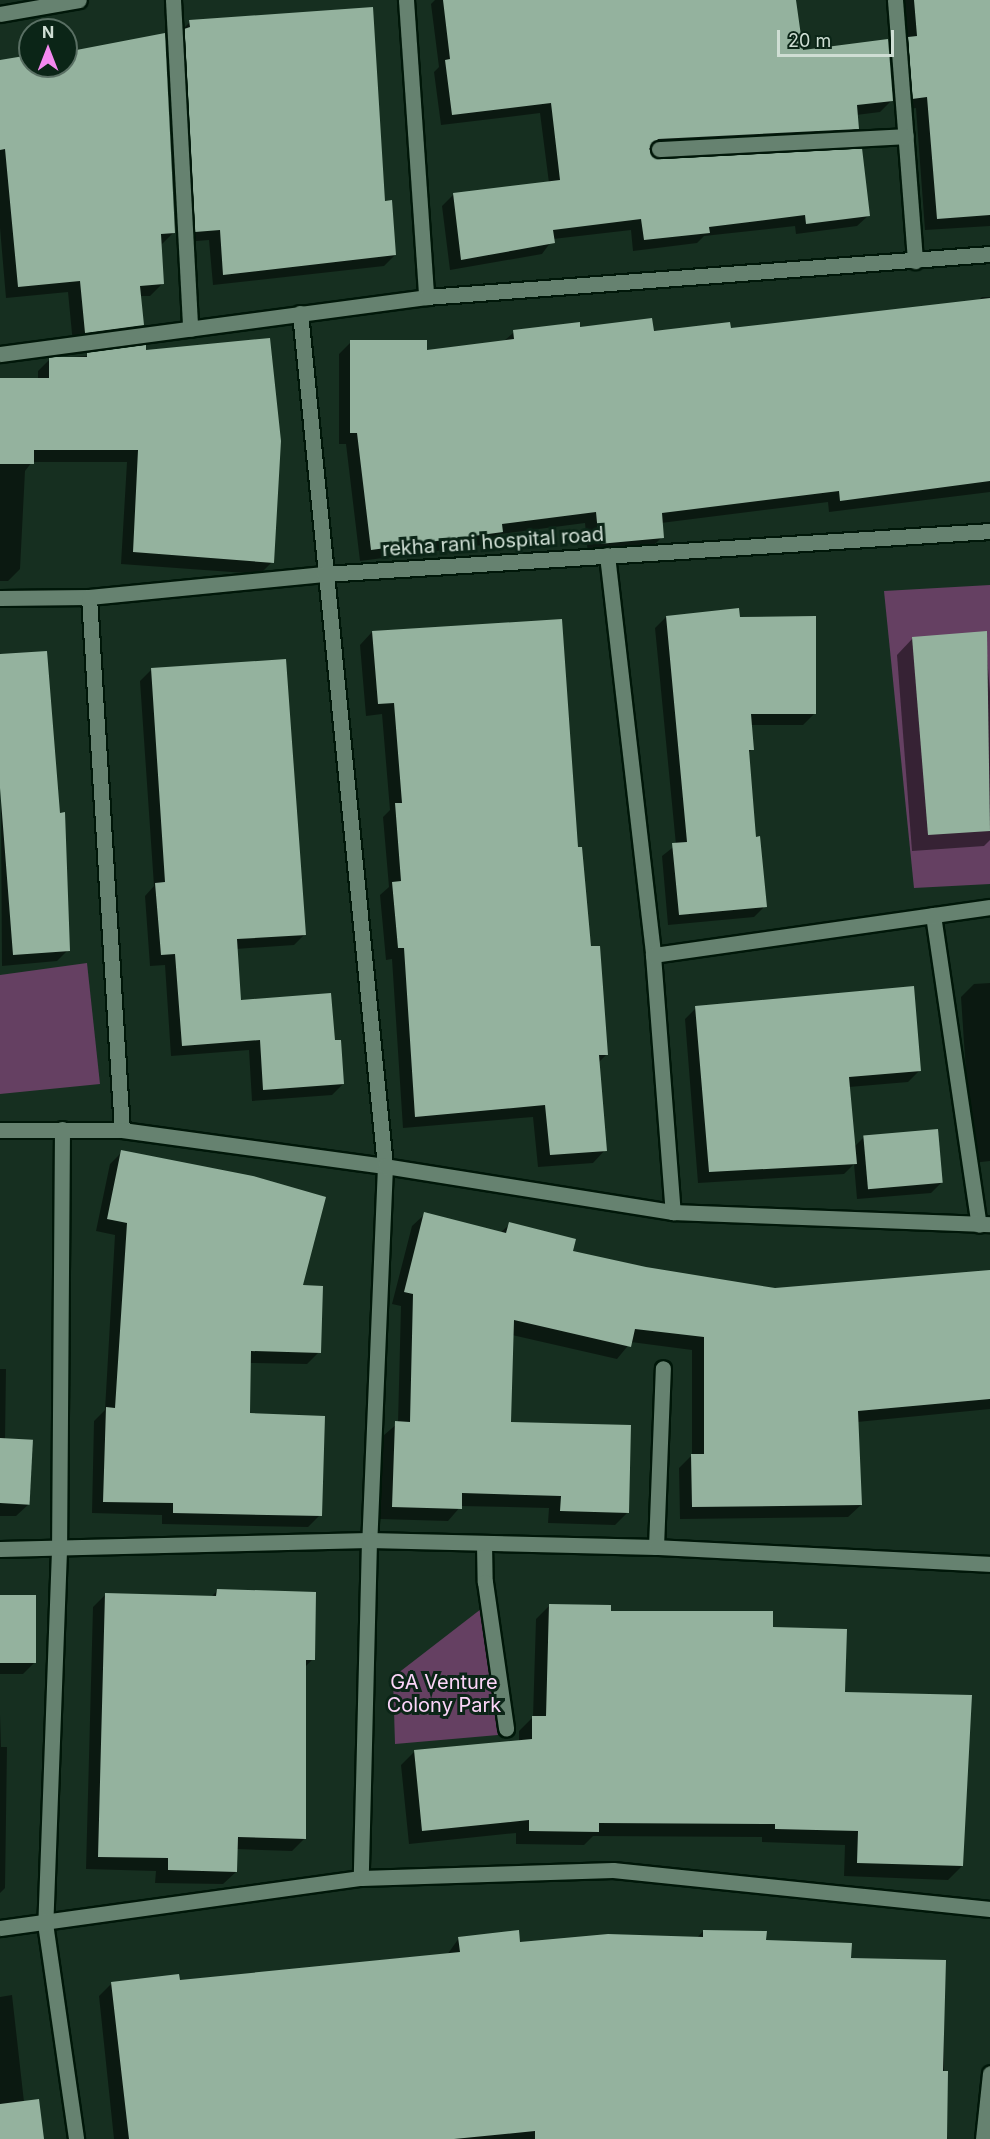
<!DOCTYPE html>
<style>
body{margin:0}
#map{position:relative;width:990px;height:2139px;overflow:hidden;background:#162f20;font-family:Inter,sans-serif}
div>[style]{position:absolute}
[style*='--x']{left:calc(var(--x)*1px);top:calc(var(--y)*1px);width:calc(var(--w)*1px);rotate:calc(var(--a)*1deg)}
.green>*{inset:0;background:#654062}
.shadow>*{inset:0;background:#0007}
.building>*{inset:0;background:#94b29e;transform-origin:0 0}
.roads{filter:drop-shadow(2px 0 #001709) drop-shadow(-2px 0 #001709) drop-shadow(0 2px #001709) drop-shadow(0 -2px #001709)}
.minor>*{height:15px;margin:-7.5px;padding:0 7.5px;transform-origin:7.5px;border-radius:7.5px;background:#668270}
span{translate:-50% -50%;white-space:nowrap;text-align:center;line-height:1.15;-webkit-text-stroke:6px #0b2517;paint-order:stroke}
.street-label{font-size:20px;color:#cfded4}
.park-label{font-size:20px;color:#fcd5f9}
.north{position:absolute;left:18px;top:18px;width:60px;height:60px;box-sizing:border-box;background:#0b2517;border:2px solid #596f63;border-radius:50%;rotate:0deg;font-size:16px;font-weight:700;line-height:24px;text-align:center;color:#cfded4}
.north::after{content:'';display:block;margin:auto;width:21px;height:27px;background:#f489f0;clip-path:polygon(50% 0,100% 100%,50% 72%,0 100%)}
.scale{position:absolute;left:777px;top:30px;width:117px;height:27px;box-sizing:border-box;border:3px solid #cfded4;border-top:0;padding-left:8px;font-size:18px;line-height:21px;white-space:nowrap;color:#cfded4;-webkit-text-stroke:4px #0b2517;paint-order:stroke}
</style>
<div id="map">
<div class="green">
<div style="clip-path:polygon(990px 585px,990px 884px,914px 888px,884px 591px)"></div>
<div style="clip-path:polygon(87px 963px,100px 1084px,0 1094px,0 975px)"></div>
<div style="clip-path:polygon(481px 1609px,498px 1735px,395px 1744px,393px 1677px)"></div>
</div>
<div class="shadow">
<div style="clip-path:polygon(435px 0,795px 0,801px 51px,891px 101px,880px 112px,856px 115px,858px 128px,847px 139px,648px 150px,659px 160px,869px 215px,857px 226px,796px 234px,795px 226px,704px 236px,697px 243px,633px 251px,631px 230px,553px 239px,542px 254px,450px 270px,442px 206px,453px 195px,549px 183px,540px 113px,441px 125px,434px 72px,439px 67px,431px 4px)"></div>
<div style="clip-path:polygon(902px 0,990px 0,990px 226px,925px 230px,916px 108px,901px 110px)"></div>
<div style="clip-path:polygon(190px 22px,384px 202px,395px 255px,384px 266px,213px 285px,209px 240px,184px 242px,179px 33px)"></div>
<div style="clip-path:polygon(66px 53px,174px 232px,162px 244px,162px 284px,150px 296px,139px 296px,142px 324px,130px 336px,73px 344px,68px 292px,6px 298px,0 228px,0 63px,30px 58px,30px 66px,66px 66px)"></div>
<div style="clip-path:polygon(982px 297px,990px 297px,990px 492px,829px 512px,828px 502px,661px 523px,662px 537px,650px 549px,588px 555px,585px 523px,500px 534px,490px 544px,360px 561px,346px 444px,339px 444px,339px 354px,351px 342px,426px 352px,503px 342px,514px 332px,729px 330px,978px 301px)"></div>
<div style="clip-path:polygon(145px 351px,272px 562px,260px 574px,121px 564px,127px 462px,32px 462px,25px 471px,20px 569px,8px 581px,0 581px,0 379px,38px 379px,38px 371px,50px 359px)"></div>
<div style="clip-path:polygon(666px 617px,739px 619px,814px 714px,803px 725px,750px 725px,752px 749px,747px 754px,754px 838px,765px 906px,754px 917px,668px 925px,662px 856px,676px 845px,655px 628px)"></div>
<div style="clip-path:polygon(372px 632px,577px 849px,607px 1054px,598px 1063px,605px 1150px,593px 1163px,538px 1167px,533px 1117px,403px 1128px,392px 959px,386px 960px,380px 895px,389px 887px,383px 817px,390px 810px,382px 714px,366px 716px,360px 645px)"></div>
<div style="clip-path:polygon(985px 633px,990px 692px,990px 840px,984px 846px,912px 851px,897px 655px,913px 638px)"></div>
<div style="clip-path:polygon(0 656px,68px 950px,57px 961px,2px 966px)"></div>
<div style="clip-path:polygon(151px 670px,305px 934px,294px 945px,236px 949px,240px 1002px,333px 1042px,343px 1084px,332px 1095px,252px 1101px,249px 1050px,171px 1056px,165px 965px,150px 966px,145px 896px,154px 886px,140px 681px)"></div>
<div style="clip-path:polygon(990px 983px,990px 1161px,972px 1163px,961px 997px,974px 984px)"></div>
<div style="clip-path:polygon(696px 1008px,919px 1071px,908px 1082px,849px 1087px,854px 1147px,864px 1137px,942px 1182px,931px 1193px,857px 1199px,854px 1164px,844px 1174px,698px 1183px,685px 1019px)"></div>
<div style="clip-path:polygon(122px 1152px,301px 1287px,319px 1352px,307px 1364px,250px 1363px,248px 1415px,320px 1515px,308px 1527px,162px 1524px,162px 1515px,92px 1513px,94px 1421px,105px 1410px,115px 1235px,96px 1231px,110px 1164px)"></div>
<div style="clip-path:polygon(425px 1214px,500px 1233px,510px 1224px,571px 1252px,646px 1269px,775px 1289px,990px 1271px,990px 1409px,857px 1422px,861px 1505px,848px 1517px,680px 1519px,679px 1468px,692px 1455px,692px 1350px,631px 1342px,617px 1359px,512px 1335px,509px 1423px,627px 1513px,615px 1525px,548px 1523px,549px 1508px,461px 1506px,448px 1521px,380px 1519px,383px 1436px,398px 1423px,401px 1306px,392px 1304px,412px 1226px)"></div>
<div style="clip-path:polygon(0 1369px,6px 1369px,5px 1440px,30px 1503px,16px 1516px,0 1516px)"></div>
<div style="clip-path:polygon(217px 1591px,313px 1659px,305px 1667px,305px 1838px,292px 1851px,236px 1849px,236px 1872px,223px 1884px,155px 1883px,156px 1871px,86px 1869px,93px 1607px,106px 1594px,211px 1597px)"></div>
<div style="clip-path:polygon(0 1596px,35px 1662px,23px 1674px,0 1674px)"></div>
<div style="clip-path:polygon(550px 1605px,771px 1628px,843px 1693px,962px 1866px,948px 1880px,844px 1876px,845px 1845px,762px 1842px,762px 1837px,593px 1836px,584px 1845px,516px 1844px,516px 1833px,409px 1844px,401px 1765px,415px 1751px,519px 1741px,519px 1731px,533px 1717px,536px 1619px)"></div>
<div style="clip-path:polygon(0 1714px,1px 1747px,7px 1747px,5px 1888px,0 1893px)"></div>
<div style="clip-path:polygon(703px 1931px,850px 1959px,944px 1962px,944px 2139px,114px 2139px,99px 1996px,112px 1983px,179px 1981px,447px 1955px,459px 1938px,519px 1944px,697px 1938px)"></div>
<div style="clip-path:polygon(12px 1995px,24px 2102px,42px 2139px,0 2139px,0 1997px)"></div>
</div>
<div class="building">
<div style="clip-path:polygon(443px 0,796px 0,803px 50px,888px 39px,893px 101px,857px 105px,859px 129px,658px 139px,649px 149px,660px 159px,862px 148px,870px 216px,806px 224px,805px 215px,709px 227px,710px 233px,644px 240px,641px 219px,553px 230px,555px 243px,461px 260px,453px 193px,560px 180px,551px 103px,452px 115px,445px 60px,450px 59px)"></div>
<div style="clip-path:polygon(914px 0,990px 0,990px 215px,937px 219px,927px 97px,912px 99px,908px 37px,917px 36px)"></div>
<div style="clip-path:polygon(373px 7px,385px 201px,392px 200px,396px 255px,223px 275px,220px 230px,195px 232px,184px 29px,190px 27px,189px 20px)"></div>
<div style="clip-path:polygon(165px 33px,175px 233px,161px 234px,164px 284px,140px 286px,144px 325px,85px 333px,80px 281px,18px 287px,5px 149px,0 150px,0 60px,30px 55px,30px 66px,66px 66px,66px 52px)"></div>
<div style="clip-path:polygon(990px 298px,990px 481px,840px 501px,839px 491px,662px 513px,664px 538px,599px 544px,596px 512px,502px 524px,503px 532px,371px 550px,357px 433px,350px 433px,350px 340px,427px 340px,427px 350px,514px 339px,513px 330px,580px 322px,580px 327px,652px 318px,654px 331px,730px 322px,731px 328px)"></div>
<div style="clip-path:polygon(270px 338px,281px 441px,274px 563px,133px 552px,138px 450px,34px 450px,34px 464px,0 464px,0 378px,49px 378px,49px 357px,87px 357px,87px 352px,146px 344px,146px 350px)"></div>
<div style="clip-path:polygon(739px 608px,740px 617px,816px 616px,816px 714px,751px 714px,754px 750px,749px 750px,756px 837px,760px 836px,767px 907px,679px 915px,672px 843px,687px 842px,666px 616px)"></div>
<div style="clip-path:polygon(562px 619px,578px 847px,582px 847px,591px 946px,600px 946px,608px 1055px,599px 1055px,607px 1151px,550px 1155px,545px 1105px,415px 1117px,404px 948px,398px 948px,392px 882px,401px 881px,395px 803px,402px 803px,394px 703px,378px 704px,372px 631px)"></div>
<div style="clip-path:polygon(987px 631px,990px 831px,928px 835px,912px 637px)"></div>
<div style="clip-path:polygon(47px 651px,60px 813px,65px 812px,70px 951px,13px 955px,0 788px,0 654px)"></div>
<div style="clip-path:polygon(286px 659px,306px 935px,237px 939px,241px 1000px,331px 993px,335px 1040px,341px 1040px,344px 1084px,263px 1090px,260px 1040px,182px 1046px,175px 954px,161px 955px,155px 883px,165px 882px,151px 668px)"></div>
<div style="clip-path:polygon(914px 986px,921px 1071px,849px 1077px,857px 1164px,709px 1172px,695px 1006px)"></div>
<div style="left:938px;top:1129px;width:54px;height:75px;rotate:85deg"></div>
<div style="clip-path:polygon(121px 1150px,253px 1176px,326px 1197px,303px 1285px,323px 1286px,321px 1353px,251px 1351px,250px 1413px,325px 1416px,322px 1516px,173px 1513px,173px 1503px,103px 1502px,106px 1407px,115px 1408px,127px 1223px,107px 1219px)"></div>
<div style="clip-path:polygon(424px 1212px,506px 1233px,509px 1222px,576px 1239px,573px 1251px,646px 1267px,775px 1288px,990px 1270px,990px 1399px,858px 1411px,862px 1505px,692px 1507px,691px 1454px,704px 1454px,704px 1337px,635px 1329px,631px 1347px,514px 1320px,511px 1422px,631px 1425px,629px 1513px,560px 1511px,561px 1496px,462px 1493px,462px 1509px,392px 1507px,395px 1421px,410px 1422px,413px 1294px,404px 1292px)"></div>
<div style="left:0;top:1438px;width:33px;height:65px;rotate:3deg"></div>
<div style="clip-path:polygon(217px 1589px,316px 1592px,315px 1660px,306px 1660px,306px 1839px,238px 1837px,237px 1872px,168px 1870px,168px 1858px,98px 1857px,105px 1593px,216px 1596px)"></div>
<div style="left:0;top:1595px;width:36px;height:68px"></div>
<div style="clip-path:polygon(549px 1604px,611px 1605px,611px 1611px,773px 1611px,773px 1627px,847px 1629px,845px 1692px,972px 1695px,963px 1866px,857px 1863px,858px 1831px,775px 1829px,775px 1824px,599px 1823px,599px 1832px,529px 1831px,529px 1820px,422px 1831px,414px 1750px,532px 1739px,532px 1716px,546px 1716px)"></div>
<div style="clip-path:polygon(519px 1930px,520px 1942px,608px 1934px,703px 1937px,703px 1930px,767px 1931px,766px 1940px,852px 1943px,851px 1958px,946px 1960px,943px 2071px,948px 2071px,947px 2139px,535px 2139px,535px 2131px,454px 2139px,129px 2139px,111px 1982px,179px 1974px,180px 1980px,460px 1952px,458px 1937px)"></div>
<div style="clip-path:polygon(39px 2099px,44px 2139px,0 2139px,0 2104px)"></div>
</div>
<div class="roads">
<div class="minor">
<div style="--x:173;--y:0;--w:329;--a:87"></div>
<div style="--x:406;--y:0;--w:298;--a:86.1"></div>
<div style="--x:895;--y:0;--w:262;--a:85.6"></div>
<div style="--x:0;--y:14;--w:80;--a:-10"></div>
<div style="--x:659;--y:149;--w:247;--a:-3"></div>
<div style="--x:300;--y:313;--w:857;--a:84.31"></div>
<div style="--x:385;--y:1166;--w:374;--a:92.4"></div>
<div style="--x:369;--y:1540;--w:338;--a:91.4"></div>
<div style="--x:0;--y:354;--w:430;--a:-7.6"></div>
<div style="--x:426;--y:297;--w:566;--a:-4.36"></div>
<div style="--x:607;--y:555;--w:403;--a:83.4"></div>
<div style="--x:653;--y:955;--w:258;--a:85.6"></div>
<div style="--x:89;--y:597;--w:534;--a:86.46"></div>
<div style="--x:0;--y:598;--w:89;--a:-0.6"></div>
<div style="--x:89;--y:597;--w:236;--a:-5.6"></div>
<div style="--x:324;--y:574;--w:667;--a:-3.69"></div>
<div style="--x:933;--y:915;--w:313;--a:81.6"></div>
<div style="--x:653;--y:955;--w:340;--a:-8.1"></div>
<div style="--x:62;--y:1129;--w:421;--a:90.4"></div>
<div style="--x:59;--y:1550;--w:373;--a:92.1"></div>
<div style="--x:45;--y:1923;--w:218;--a:81.8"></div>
<div style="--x:0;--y:1130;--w:122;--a:0"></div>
<div style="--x:122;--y:1130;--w:265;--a:7.8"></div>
<div style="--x:385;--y:1166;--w:292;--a:9.1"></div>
<div style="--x:673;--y:1212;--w:317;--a:2.2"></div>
<div style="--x:484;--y:1543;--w:39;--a:89"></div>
<div style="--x:485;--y:1582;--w:148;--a:81.8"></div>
<div style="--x:656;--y:1547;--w:179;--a:-87.8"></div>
<div style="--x:0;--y:1549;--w:369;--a:-1.4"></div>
<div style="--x:369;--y:1540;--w:287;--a:1.4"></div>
<div style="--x:656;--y:1547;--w:334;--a:2.9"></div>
<div style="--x:0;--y:1928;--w:364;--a:-7.9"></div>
<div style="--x:361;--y:1878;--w:252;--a:-1.8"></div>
<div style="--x:613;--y:1870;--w:379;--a:5.9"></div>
<div style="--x:983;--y:2139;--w:66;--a:-83.9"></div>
</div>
</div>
<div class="street-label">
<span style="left:493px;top:542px;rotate:-4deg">rekha rani hospital road</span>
</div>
<div class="park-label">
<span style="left:444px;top:1694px">GA Venture<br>Colony Park</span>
</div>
<div class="north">N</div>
<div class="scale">20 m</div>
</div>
